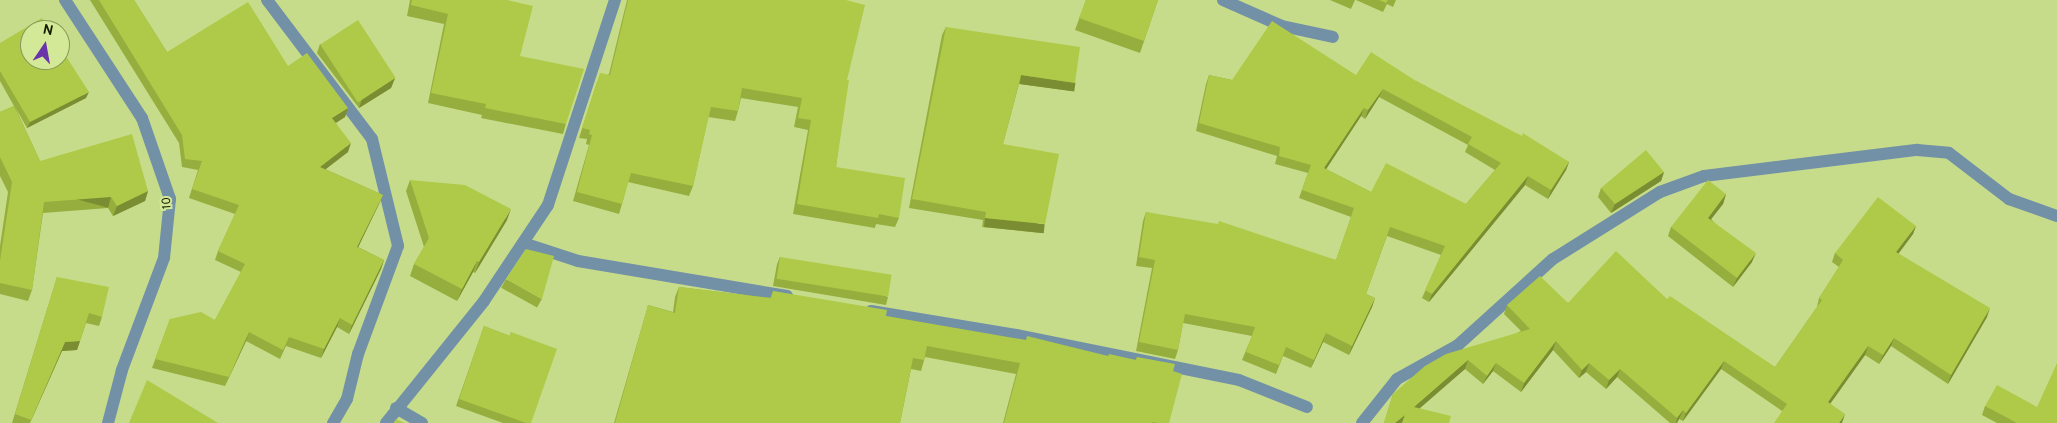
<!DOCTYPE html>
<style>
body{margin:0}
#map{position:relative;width:2057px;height:423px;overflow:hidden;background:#c7dc8b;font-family:Overpass,sans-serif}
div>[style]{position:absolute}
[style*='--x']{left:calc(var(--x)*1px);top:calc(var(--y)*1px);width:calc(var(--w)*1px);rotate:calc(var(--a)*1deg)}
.minor>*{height:12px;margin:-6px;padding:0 6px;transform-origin:6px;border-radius:6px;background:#7291a7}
.wall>*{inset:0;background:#96ae3e;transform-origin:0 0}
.shaded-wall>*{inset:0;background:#7a8d32;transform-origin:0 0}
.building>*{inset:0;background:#afca48;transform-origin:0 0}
span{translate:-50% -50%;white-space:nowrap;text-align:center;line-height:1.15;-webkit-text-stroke:4px #d4e997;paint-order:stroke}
.street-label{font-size:12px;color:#141b00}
.north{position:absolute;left:20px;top:20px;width:50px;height:50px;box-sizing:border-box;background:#d4e997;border:1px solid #87975b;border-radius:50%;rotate:12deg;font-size:14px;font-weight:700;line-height:20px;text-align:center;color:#141b00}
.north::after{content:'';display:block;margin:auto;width:18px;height:22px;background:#6a34aa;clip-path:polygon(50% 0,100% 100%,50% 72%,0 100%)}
</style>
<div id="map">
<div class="minor">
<div style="--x:65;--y:0;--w:141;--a:56.9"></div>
<div style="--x:142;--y:118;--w:86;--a:70.9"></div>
<div style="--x:170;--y:199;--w:59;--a:95.8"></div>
<div style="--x:164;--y:258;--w:120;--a:110.6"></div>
<div style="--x:122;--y:370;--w:55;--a:104.8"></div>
<div style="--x:267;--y:0;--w:174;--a:52.9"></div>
<div style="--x:372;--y:139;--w:110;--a:76.3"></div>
<div style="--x:398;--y:246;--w:115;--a:110.3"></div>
<div style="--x:358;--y:354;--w:46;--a:103.7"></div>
<div style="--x:347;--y:399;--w:28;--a:120"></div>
<div style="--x:1223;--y:0;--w:64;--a:23.8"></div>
<div style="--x:1282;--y:26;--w:52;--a:12.2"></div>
<div style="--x:523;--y:243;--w:58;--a:18.1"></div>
<div style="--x:578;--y:261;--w:212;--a:9.5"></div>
<div style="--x:871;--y:311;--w:147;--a:9.4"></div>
<div style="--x:1016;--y:335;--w:227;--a:11.4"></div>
<div style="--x:1239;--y:380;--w:73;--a:21.7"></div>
<div style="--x:396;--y:408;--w:30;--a:30"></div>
<div style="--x:386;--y:423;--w:156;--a:-51.2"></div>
<div style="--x:484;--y:301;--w:115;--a:-56.3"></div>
<div style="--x:548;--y:205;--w:216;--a:-71.9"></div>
<div style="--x:1362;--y:423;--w:56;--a:-51.5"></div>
<div style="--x:1397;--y:379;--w:70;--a:-29.1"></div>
<div style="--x:1458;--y:345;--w:128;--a:-42.2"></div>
<div style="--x:1553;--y:259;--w:126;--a:-32.1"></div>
<div style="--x:1660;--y:192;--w:47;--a:-20"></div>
<div style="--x:1704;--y:176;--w:215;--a:-7"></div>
<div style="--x:1917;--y:150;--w:32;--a:5"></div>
<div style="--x:1949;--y:153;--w:76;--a:37.5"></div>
<div style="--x:2009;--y:199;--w:51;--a:19.5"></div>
</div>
<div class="wall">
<div style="clip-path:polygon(90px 0,134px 0,167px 52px,288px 66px,348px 108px,345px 117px,336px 123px,348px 152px,325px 169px,383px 195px,379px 204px,358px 247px,384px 260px,381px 269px,349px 334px,337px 327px,321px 358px,286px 346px,280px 359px,246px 341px,225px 386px,152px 368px,170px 319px,215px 320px,241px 272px,215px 260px,218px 251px,235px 214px,189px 198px,198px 170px,182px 167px,179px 143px)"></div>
<div style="clip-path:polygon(410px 0,507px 0,520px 56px,566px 124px,563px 134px,481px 118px,482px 115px,428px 103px,444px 24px,407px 16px)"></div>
<div style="clip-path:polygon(627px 0,846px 0,847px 80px,836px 167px,899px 218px,895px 227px,876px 224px,875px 228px,793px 214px,808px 130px,794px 127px,798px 107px,741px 98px,738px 111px,735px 121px,708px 117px,693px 186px,689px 196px,628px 182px,622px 204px,619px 214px,573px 201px,589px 145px,586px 144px,587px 139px,579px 138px,597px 82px,609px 74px)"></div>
<div style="clip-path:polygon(1086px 0,1158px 0,1140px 53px,1075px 30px)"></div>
<div style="clip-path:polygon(1330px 0,1355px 0,1351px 9px)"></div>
<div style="clip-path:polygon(1356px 0,1396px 0,1393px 7px,1387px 4px,1383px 12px)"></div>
<div style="clip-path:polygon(946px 27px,1075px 83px,1072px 91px,1019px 84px,1003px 144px,1042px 233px,982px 227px,983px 220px,909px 208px,942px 35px)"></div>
<div style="clip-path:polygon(0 43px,86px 98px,27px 128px,15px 107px,40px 161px,148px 191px,145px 201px,113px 216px,108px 208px,43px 213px,32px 290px,28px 301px,0 294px,0 246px,8px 192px,0 176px,0 112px,14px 106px,0 81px)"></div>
<div style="clip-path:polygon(320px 44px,395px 78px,391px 88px,359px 108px,317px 53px)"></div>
<div style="clip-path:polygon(evenodd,1209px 75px,1232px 80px,1356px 75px,1416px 81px,1569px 162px,1566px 170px,1548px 199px,1525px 185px,1429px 302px,1422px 298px,1441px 255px,1387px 236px,1366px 294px,1375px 298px,1372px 307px,1349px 355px,1323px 342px,1311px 368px,1283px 356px,1276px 374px,1242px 360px,1252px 336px,1183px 323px,1178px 350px,1175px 359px,1136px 351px,1152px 268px,1136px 266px,1143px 221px,1146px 212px,1336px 260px,1351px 217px,1299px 198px,1308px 173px,1275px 164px,1277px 156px,1196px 131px,1206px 84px,1209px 75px,1379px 97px,1468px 145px,1465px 152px,1495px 170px,1466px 204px,1371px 192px,1326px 169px,1361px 116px,1365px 119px,1379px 97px)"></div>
<div style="clip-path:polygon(1664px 172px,1661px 181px,1611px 213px,1598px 197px,1601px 188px)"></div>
<div style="clip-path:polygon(410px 180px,507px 220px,475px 273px,473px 272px,457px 301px,410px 276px,414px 264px,424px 247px,406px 191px)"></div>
<div style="clip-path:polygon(1726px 194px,1723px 204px,1711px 219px,1752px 262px,1733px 287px,1668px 236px,1671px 227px)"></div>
<div style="clip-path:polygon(1916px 226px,1913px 234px,1898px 254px,1987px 317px,1948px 384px,1891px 346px,1879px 364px,1865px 355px,1830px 404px,1782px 411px,1721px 369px,1683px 421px,1679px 419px,1677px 423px,1670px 423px,1617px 377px,1606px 389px,1586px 372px,1579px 378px,1553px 350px,1521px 392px,1493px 371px,1483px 384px,1465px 369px,1419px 408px,1449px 423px,1384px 423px,1393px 394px,1521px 331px,1504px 314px,1507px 305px,1667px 299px,1775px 367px,1817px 307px,1819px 298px,1839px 267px,1832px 262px,1835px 253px)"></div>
<div style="clip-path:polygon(780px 257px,888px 297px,886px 305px,773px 286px,777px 264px)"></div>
<div style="clip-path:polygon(57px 277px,102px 317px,99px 326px,86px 323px,77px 350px,62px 351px,30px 423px,12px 423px)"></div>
<div style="left:506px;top:279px;width:41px;height:10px;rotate:29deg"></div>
<div style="clip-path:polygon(679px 287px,770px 298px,773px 291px,886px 316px,1108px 356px,1135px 360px,1137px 357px,1173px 371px,1169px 423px,1003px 423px,1016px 374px,925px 357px,921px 371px,911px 369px,900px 423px,614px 423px,645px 316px,648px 305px,673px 312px,675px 297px)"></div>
<div style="clip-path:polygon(484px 326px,510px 336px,511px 332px,531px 423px,503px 423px,456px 406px)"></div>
<div style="clip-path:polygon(1985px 406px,2037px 407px,2057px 423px,1997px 423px,1982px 415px)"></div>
</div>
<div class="shaded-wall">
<div style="left:1021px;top:75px;width:55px;height:9px;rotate:8deg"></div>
<div style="clip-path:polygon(395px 78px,391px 88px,359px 108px,362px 99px)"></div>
<div style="clip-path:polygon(1383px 89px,1379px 97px,1365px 119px,1368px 110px)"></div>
<div style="clip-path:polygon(89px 92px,86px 98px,27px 128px,30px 122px)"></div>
<div style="clip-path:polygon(348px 108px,345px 117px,329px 127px,332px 118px)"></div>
<div style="clip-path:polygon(1364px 108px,1361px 116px,1321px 177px,1324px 168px)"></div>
<div style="clip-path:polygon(351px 143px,348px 152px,317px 176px,320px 167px)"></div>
<div style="clip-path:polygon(1569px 162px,1566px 170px,1548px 199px,1551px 190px)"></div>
<div style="clip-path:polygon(1664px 172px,1661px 181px,1611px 213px,1615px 204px)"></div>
<div style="clip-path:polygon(1528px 176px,1525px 185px,1429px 302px,1432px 294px)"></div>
<div style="clip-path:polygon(148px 191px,145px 201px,113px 216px,117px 206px)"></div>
<div style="clip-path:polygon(1726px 194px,1723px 204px,1705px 227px,1708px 218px)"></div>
<div style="clip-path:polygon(383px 195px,379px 204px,354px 256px,357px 247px)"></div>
<div style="left:111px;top:197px;width:11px;height:67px;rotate:105deg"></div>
<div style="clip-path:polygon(511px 209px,507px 220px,475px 273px,479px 262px)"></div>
<div style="left:985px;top:218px;width:60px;height:9px;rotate:6deg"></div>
<div style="clip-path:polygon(1916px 226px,1913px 234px,1893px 261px,1896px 252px)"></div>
<div style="clip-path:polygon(1756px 253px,1752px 262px,1733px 287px,1737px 278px)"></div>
<div style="clip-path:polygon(384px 260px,381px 269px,349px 334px,352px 325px)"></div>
<div style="clip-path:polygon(477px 261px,473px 272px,457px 301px,462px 289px)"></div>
<div style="clip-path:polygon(1375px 298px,1372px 307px,1349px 355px,1352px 346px)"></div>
<div style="clip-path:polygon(1990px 308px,1987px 317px,1948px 384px,1951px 375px)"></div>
<div style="clip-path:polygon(340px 318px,337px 327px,321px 358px,324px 349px)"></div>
<div style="clip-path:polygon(249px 332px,246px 341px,225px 386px)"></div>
<div style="clip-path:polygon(1326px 333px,1323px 342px,1311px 368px,1314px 360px)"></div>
<div style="clip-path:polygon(1894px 338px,1891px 346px,1879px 364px,1883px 355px)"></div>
<div style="clip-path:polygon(80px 341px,77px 350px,62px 351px,30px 423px,65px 342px)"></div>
<div style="clip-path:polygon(1556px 341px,1553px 350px,1521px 392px,1524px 383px)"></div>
<div style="clip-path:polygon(1868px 346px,1865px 355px,1825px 411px,1828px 402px)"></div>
<div style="clip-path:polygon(1468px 360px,1465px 369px,1411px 416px,1414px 407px)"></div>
<div style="clip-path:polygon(1724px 361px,1721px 369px,1683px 421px,1686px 413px)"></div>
<div style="clip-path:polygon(1496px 363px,1493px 371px,1483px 384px,1487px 376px)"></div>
<div style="clip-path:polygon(1589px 363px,1586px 372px,1579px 378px,1582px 370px)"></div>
<div style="clip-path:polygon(1620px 369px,1617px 377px,1606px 389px,1609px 380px)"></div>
<div style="clip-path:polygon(1683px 410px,1679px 419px,1677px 423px,1676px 423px,1677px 418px)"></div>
<div style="clip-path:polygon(1845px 414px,1842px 423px,1839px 423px)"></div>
<div style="clip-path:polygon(1405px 415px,1402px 423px,1395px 423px)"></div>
</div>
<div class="building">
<div style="clip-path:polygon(99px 0,134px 0,167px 52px,248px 2px,288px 66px,307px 53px,348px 108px,332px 118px,351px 143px,320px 167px,383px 195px,357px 247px,384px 260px,352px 325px,340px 318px,324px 349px,289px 337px,283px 350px,249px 332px,229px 377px,155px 359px,170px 319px,201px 312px,215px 320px,245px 264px,218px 251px,239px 205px,192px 189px,202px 161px,185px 159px,182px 135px)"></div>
<div style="clip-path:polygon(412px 0,507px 0,533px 6px,520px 56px,584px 69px,566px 124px,485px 108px,486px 104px,431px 93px,448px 14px,411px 5px)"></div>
<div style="clip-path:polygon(628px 0,846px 0,865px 5px,847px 80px,849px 80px,836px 167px,905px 178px,899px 218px,879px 214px,878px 218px,797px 204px,811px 120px,798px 118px,802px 98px,742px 88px,738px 111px,711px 107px,693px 186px,631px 173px,622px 204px,577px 192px,592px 135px,589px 134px,590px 130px,582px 128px,600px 73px,610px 75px)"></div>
<div style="clip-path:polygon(1086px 0,1158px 0,1144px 41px,1079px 18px)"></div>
<div style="clip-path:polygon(1379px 0,1388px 0,1386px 3px)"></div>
<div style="clip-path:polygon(42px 18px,50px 30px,30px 30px,30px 60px,60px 60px,60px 47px,89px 92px,30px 122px,0 71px,0 43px)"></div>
<div style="left:358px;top:20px;width:69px;height:45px;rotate:57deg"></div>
<div style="clip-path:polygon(evenodd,1272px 21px,1356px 75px,1371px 52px,1416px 81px,1522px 136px,1523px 133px,1569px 162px,1551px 190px,1528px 176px,1432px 294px,1425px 290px,1445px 246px,1390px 227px,1366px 294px,1375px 298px,1352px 346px,1326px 333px,1314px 360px,1286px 347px,1279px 365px,1246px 352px,1255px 327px,1185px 314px,1178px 350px,1139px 342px,1155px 260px,1139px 257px,1146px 212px,1218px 224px,1219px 221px,1336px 260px,1354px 208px,1302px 190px,1311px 165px,1279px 156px,1280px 147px,1199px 123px,1209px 75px,1232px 80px,1272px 21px,1383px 89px,1472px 137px,1468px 144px,1501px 163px,1466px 204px,1386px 163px,1371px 192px,1324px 168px,1364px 108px,1368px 110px,1383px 89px)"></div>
<div style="clip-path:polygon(946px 27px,1080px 47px,1075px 83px,1021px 75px,1003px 144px,1059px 154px,1045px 224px,985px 218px,986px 212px,912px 199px)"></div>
<div style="clip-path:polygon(14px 106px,40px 161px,132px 134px,148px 191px,117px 206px,111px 197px,44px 202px,32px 290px,0 283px,0 261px,12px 182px,0 157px,0 112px)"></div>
<div style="clip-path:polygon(1646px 150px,1664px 172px,1615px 204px,1601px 188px)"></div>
<div style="clip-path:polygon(410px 180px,465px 185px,511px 209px,479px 262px,477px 261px,462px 289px,414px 264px,429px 238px)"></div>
<div style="clip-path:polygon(1708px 180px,1726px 194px,1708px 218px,1756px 253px,1737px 278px,1671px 227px)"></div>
<div style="clip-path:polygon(1878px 197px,1916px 226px,1896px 252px,1990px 308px,1951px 375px,1894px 338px,1883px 355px,1868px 346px,1828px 402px,1845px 414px,1839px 423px,1774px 423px,1787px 404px,1724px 361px,1686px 413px,1683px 410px,1677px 418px,1620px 369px,1609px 380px,1589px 363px,1582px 370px,1556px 341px,1524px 383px,1496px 363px,1487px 376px,1468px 360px,1414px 407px,1451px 416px,1449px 423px,1402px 423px,1405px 415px,1395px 423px,1384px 423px,1393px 394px,1425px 366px,1446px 354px,1530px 329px,1507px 305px,1540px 276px,1568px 303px,1616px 251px,1667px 299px,1670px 296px,1775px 367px,1822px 300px,1819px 298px,1843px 260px,1835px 253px)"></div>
<div style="clip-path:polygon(526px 249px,554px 256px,542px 299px,506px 279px)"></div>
<div style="left:780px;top:257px;width:113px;height:22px;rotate:9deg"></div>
<div style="clip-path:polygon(57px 277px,109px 287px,102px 317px,89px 313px,80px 341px,65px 342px,31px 420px,15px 414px)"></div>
<div style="clip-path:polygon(679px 287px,771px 298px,773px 291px,887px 310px,886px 316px,1026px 340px,1027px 336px,1108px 356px,1109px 354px,1136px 360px,1137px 357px,1175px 364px,1173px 371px,1182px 374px,1169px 423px,1158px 423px,1152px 422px,1152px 423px,1004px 423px,1020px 363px,927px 346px,924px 360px,913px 358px,900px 423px,615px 423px,648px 305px,675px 313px)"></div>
<div style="clip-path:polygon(484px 326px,510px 336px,511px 332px,557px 349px,531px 423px,526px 423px,459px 399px)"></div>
<div style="clip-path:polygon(2057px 363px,2057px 423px,2017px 423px,1985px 406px,1997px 385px,2037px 407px)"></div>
<div style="clip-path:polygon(147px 380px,218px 423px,129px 423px)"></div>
<div style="clip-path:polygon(396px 419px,404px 423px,394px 423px)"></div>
</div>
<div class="street-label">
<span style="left:168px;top:203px;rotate:-93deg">10</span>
</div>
<div class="north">N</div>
</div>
